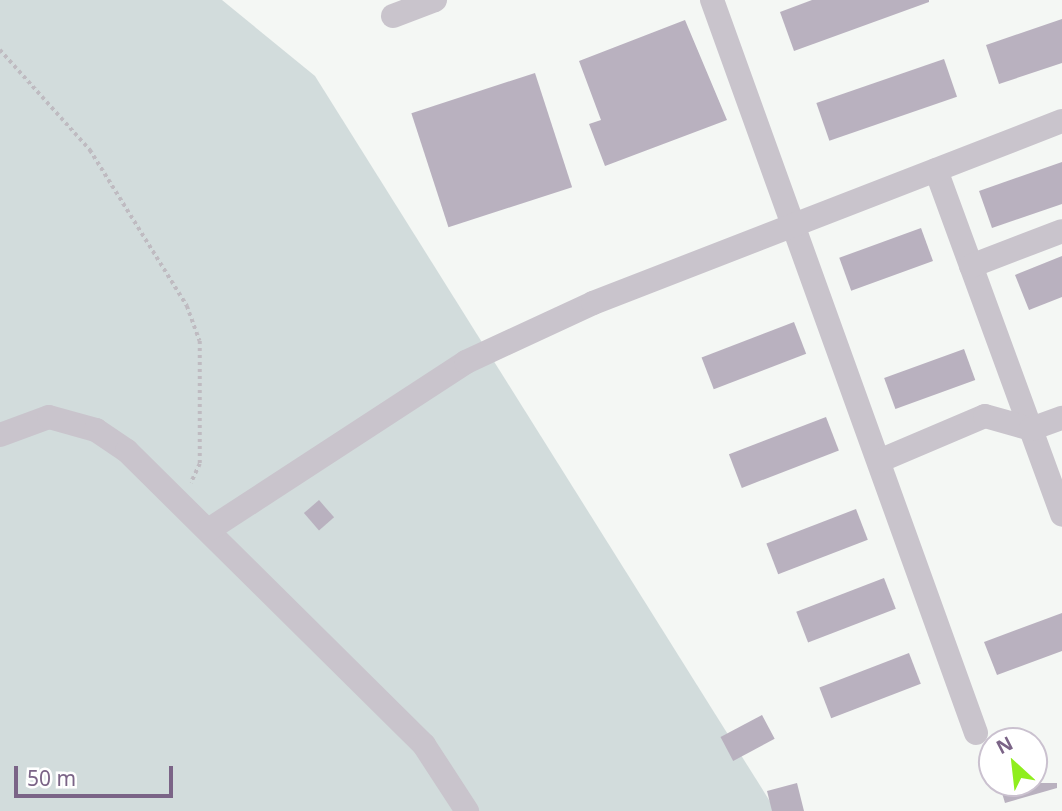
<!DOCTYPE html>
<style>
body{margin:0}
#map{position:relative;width:1062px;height:811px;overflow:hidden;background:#f4f7f4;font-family:"Noto Sans",sans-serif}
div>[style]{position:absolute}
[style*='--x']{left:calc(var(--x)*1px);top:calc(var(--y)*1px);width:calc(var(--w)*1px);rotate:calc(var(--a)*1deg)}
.green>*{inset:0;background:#d2dcdc}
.building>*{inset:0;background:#b9b1bf;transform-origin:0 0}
.path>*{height:3.5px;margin-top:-1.75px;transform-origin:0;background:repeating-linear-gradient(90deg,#bfbbc1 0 3.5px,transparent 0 7px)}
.street>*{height:24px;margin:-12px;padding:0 12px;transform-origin:12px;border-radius:12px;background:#c9c4cc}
span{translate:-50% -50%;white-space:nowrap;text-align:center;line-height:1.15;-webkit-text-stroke:7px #fff;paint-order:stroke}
.north{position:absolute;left:978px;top:727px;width:70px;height:70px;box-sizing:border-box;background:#fff;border:2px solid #cac1cf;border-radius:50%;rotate:333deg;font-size:19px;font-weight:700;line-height:28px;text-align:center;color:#7b6487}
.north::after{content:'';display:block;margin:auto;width:24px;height:32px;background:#8fee1d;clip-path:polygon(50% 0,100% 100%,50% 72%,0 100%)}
.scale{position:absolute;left:14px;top:766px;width:159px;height:32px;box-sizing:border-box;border:4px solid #7b6487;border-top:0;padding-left:9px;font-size:21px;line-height:24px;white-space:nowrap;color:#7b6487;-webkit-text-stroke:5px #fff;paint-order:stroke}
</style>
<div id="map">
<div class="green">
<div style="clip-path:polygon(0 0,222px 0,315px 76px,776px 811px,0 811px)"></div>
</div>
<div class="building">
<div style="clip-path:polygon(812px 0,929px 0,929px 2px,794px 51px,780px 12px)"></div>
<div style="clip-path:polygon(1062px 19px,1062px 63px,999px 84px,986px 45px)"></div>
<div style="clip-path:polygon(685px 20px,727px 120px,605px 166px,589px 124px,601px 120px,579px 61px)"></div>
<div style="left:944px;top:59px;width:40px;height:135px;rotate:71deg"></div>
<div style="left:535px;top:73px;width:120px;height:130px;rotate:72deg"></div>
<div style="clip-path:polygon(1062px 162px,1062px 204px,992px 228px,979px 191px)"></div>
<div style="left:921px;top:228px;width:35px;height:87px;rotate:70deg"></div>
<div style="clip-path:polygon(1062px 256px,1062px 297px,1029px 310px,1015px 275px)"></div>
<div style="left:794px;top:322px;width:34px;height:99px;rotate:69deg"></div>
<div style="left:964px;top:349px;width:33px;height:85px;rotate:70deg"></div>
<div style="left:826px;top:417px;width:36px;height:104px;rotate:69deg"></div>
<div style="left:319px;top:500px;width:23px;height:20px;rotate:49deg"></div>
<div style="left:856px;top:509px;width:33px;height:96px;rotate:69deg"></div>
<div style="left:884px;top:578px;width:33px;height:94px;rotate:69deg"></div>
<div style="clip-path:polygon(1062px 613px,1062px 651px,997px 675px,984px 642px)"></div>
<div style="left:909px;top:653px;width:33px;height:96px;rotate:69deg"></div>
<div style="left:762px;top:715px;width:27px;height:47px;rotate:62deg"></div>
<div style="clip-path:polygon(797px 783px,804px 811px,772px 811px,767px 791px)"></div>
<div style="clip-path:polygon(999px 783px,1057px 783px,1057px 788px,1005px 803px)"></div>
</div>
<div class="path">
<div style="--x:0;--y:50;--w:135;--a:48"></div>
<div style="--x:90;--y:150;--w:184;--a:58.1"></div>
<div style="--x:187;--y:306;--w:37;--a:70"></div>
<div style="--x:200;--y:341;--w:123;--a:90"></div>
<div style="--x:200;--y:464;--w:21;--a:115"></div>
</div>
<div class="street">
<div style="--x:712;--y:0;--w:779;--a:70.19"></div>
<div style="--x:393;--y:16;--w:45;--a:-20.9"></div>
<div style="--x:936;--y:170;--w:367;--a:69.9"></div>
<div style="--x:971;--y:266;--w:97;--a:-21"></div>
<div style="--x:0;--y:435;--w:52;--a:-20.2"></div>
<div style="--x:49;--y:417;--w:49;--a:15.5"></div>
<div style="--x:96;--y:430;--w:37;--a:34"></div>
<div style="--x:127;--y:451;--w:418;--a:44.7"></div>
<div style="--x:424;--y:745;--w:79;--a:56.9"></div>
<div style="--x:879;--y:461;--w:115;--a:-23"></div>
<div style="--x:985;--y:416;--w:48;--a:15.8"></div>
<div style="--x:1031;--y:429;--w:33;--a:-20"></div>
<div style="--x:210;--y:529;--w:306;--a:-33.1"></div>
<div style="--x:466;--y:362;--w:140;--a:-24.9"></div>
<div style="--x:593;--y:303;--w:503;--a:-21.21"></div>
</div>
<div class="north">N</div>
<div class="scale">50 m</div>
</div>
